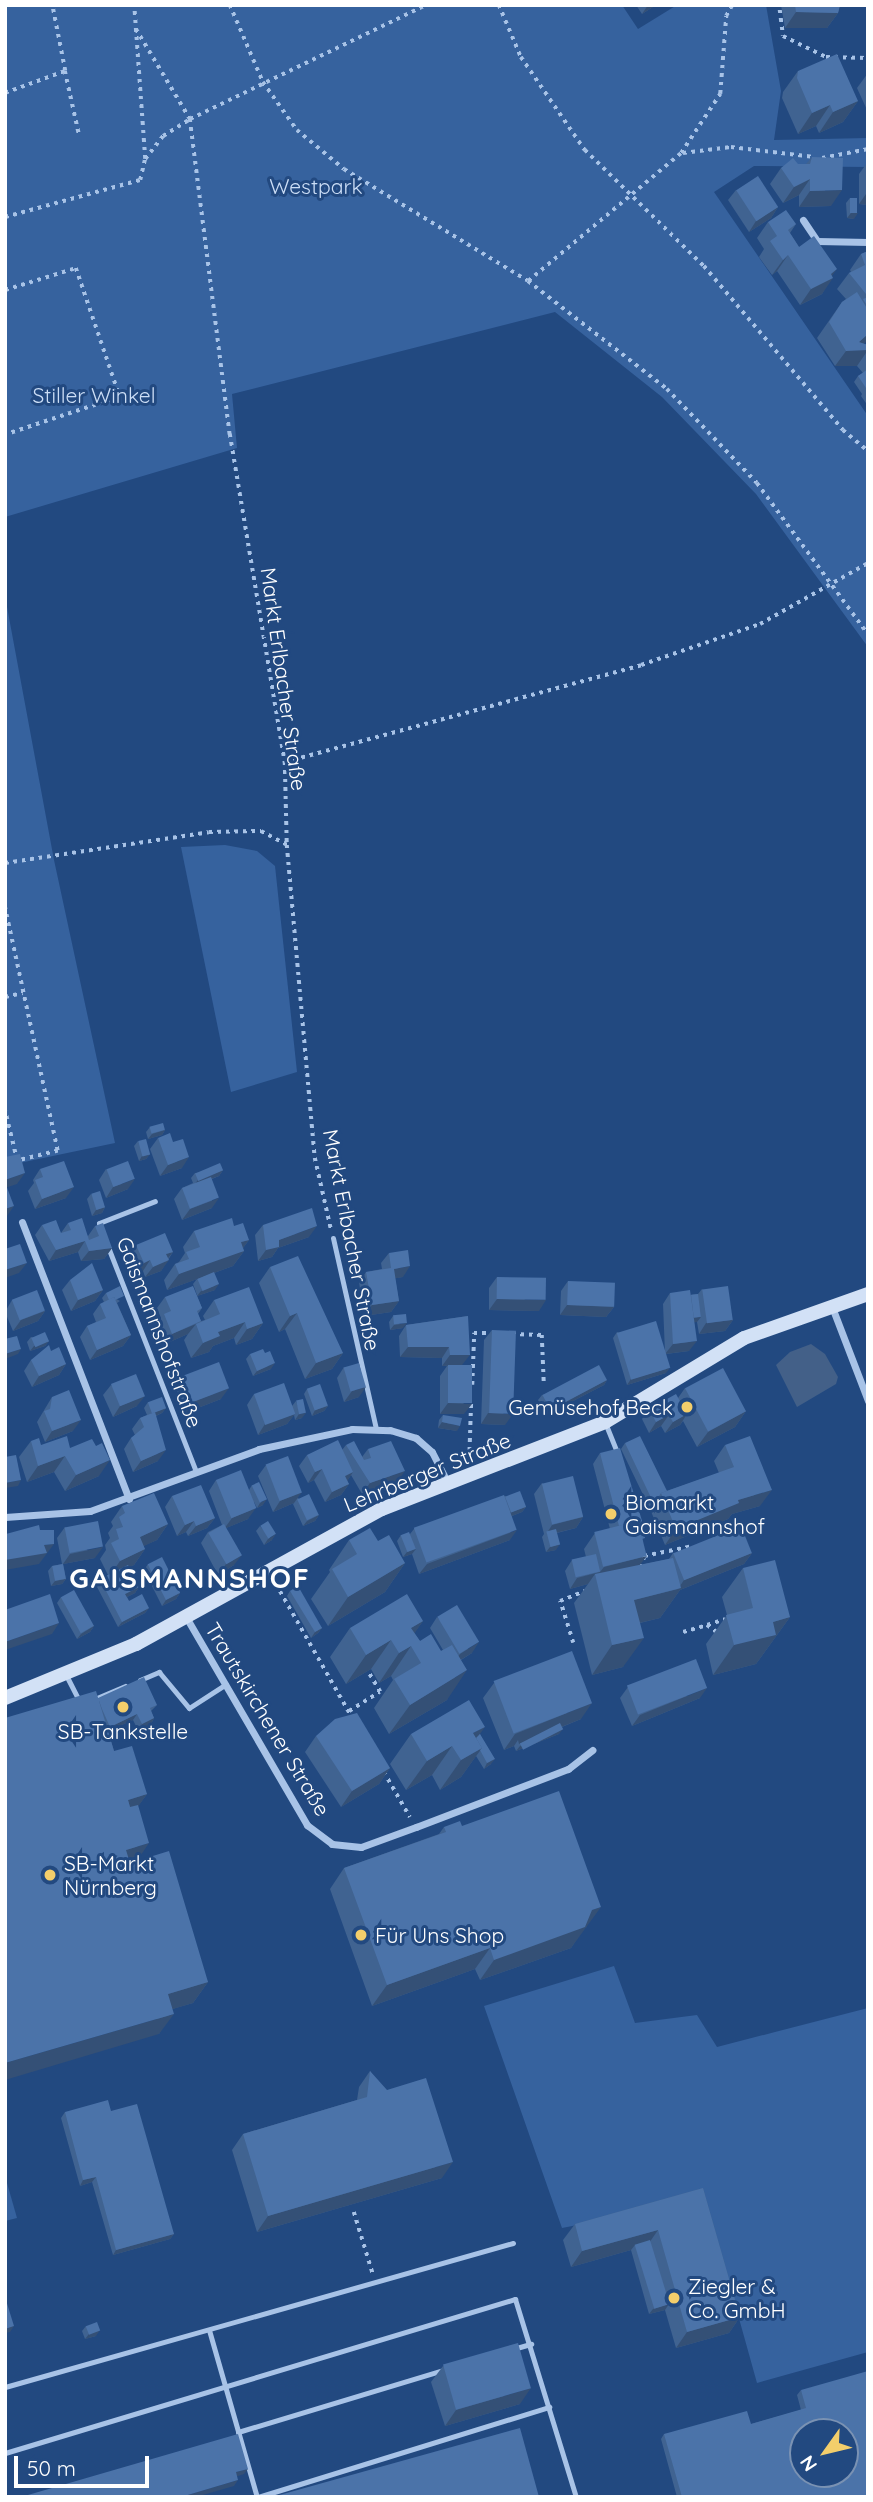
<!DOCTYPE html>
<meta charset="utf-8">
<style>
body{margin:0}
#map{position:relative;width:873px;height:2502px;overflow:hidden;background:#224980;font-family:Quicksand,sans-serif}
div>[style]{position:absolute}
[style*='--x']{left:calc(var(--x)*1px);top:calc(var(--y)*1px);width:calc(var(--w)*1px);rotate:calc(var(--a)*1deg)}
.green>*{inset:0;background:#36629e}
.water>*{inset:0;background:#436088}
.path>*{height:3.5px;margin-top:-1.75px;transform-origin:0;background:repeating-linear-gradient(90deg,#a8c3e7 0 3.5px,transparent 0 8.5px)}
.lane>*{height:5px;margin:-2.5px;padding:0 2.5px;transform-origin:2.5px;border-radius:2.5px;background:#a8c3e7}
.street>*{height:7px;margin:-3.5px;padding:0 3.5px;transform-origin:3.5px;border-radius:3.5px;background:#a8c3e7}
.secondary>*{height:14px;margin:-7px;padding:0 7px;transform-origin:7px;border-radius:7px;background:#d2e1f6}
.wall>*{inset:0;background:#406391}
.shaded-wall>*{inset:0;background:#345076}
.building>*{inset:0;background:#4b73a9;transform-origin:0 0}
.dots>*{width:19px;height:19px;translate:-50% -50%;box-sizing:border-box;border:4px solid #224980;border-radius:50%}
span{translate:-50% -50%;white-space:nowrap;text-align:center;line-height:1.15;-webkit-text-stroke:6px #224980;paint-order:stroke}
.park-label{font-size:21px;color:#ccdef6}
.street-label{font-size:21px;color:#fff}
.poi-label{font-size:21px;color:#fff}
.right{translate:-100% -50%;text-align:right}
.left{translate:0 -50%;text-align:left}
.district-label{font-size:28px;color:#fff;font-weight:700;letter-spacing:2px}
.frame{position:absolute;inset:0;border:7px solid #fff;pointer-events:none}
.north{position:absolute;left:789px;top:2418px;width:70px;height:70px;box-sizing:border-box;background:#224980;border:2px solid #7a92b3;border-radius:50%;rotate:236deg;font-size:19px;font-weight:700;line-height:28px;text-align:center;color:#fff}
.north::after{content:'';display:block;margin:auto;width:24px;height:32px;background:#f3ce6b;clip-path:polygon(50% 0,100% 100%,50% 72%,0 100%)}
.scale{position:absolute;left:14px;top:2456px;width:135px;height:32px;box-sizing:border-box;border:4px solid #fff;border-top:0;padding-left:9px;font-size:21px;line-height:24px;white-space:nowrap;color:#fff;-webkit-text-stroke:5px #224980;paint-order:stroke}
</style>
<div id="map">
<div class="green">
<div style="clip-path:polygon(5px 5px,622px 5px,638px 29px,677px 5px,766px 5px,781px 91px,774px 140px,868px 138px,868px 167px,754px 166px,714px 192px,868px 416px,868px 647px,756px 494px,662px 397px,555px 312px,232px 394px,237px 448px,5px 517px)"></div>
<div style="clip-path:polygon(5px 596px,54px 860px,115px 1143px,5px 1166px)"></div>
<div style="clip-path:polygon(225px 845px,257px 851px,275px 866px,297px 1072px,231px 1092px,181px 847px)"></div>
<div style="clip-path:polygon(614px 1966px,635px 2023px,697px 2015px,717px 2047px,868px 2008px,868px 2352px,757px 2383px,706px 2200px,562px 2228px,484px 2006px)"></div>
<div style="clip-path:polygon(5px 2176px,17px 2218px,5px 2221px)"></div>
</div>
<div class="water">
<div style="clip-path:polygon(811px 1344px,825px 1354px,838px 1377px,836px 1384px,797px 1407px,776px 1365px,790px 1352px)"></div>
</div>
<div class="path">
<div style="--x:230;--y:5;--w:84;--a:66.8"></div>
<div style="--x:263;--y:82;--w:59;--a:54.7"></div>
<div style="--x:297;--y:130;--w:61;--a:39.7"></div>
<div style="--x:344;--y:169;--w:215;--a:31.3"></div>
<div style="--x:528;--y:281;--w:176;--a:37.8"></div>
<div style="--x:667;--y:389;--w:130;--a:46.2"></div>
<div style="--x:757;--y:483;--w:187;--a:53.7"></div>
<div style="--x:499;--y:5;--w:56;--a:67.1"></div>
<div style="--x:521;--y:57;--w:113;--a:55.5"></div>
<div style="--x:585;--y:150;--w:166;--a:44.3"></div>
<div style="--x:704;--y:266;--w:215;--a:49.7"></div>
<div style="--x:843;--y:430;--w:33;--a:40"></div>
<div style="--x:780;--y:10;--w:26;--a:83"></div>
<div style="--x:783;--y:36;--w:48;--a:26"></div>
<div style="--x:826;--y:57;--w:42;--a:1.4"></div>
<div style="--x:136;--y:29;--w:105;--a:59"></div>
<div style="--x:190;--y:119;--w:318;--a:82.8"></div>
<div style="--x:230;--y:434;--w:333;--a:80.5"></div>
<div style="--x:285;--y:762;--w:83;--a:88.6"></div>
<div style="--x:287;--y:845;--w:314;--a:84.9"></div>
<div style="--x:315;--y:1158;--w:73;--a:77.3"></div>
<div style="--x:65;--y:71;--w:65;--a:77.5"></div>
<div style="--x:5;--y:93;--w:64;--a:-20.1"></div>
<div style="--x:65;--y:71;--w:67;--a:-101.1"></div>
<div style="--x:683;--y:153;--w:48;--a:-7.1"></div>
<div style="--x:731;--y:147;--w:84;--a:6.9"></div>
<div style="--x:822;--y:158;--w:47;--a:-11.1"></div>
<div style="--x:145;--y:159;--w:29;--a:-52"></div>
<div style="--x:163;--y:136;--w:32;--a:-32"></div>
<div style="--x:190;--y:119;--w:262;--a:-25.8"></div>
<div style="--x:5;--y:217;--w:140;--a:-15.3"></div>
<div style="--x:140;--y:180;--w:22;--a:-77"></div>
<div style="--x:145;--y:159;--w:154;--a:-94.1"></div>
<div style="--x:528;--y:281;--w:199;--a:-39.9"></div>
<div style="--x:681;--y:153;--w:71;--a:-56.5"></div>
<div style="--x:720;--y:94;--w:78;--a:-85.6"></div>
<div style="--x:726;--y:16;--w:13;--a:-61"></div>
<div style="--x:5;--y:290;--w:74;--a:-17.2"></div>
<div style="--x:76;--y:268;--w:136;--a:71.2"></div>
<div style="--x:120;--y:397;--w:121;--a:161.7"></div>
<div style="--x:285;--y:762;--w:369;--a:-15.2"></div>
<div style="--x:641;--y:665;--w:126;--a:-19"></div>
<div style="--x:760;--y:624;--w:124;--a:-29.5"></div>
<div style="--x:5;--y:863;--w:206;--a:-8.6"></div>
<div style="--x:209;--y:832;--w:52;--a:-1.1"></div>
<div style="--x:261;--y:831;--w:30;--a:28"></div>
<div style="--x:5;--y:906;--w:251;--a:77.8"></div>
<div style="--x:58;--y:1151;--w:42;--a:166.3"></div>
<div style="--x:17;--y:1161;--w:51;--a:-103.5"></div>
<div style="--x:5;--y:997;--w:18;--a:-13"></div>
<div style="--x:512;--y:1334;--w:30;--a:2"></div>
<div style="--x:542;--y:1335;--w:48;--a:87.6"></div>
<div style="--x:472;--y:1385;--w:52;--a:-87.8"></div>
<div style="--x:474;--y:1333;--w:20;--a:0"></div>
<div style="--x:469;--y:1459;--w:59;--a:-88.1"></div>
<div style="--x:641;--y:1568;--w:12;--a:-76"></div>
<div style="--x:644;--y:1556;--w:50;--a:-11.5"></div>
<div style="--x:276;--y:1584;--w:153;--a:60.3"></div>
<div style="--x:707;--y:1625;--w:19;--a:-18"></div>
<div style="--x:683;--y:1632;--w:25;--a:-16"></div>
<div style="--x:707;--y:1625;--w:14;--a:36"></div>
<div style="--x:573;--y:1643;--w:44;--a:-107.2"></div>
<div style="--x:560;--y:1601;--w:27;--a:-22"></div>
<div style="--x:349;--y:1711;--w:36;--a:-32"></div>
<div style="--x:380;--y:1692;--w:21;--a:-121"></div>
<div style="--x:384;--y:1772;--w:52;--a:60"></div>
<div style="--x:354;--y:2212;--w:65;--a:73"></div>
</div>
<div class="lane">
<div style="--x:101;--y:1228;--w:5;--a:-112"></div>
<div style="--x:99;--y:1223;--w:60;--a:-21.4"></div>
<div style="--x:333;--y:1238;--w:196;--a:77.3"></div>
<div style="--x:108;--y:1247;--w:242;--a:68.6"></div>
<div style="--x:606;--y:1425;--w:32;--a:68"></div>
<div style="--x:66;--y:1675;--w:31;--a:63"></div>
<div style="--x:140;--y:1680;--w:21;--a:-23"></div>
<div style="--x:159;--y:1672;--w:47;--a:50.2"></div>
<div style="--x:189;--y:1708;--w:44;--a:-33"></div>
<div style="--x:92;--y:1700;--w:36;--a:-23"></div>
<div style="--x:209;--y:2330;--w:174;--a:74"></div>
<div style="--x:513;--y:2349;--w:19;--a:-16"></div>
<div style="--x:5;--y:2387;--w:528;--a:-15.83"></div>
<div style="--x:238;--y:2432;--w:214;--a:-16.8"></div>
<div style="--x:5;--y:2453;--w:533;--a:-16.8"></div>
<div style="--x:515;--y:2299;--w:207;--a:72.9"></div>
<div style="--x:258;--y:2497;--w:305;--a:-17.2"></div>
</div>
<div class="street">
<div style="--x:803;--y:220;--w:25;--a:56"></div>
<div style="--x:817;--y:241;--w:51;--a:1.1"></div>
<div style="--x:22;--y:1222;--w:297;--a:68.9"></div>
<div style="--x:832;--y:1307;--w:101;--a:69"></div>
<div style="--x:5;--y:1517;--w:85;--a:-4"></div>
<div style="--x:90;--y:1511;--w:180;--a:-20.1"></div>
<div style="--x:259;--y:1449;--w:95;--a:-12.1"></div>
<div style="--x:352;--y:1429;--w:38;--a:2"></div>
<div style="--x:390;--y:1430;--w:27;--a:17"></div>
<div style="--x:416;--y:1438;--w:21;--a:41"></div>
<div style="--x:432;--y:1452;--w:35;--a:63"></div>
<div style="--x:186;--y:1617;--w:241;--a:59.8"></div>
<div style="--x:307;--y:1825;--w:31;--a:37"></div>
<div style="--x:332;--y:1844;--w:29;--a:6"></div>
<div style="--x:361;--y:1847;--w:59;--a:-20"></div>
<div style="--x:416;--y:1827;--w:163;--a:-20.9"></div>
<div style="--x:568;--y:1769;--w:31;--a:-38"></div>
</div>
<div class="secondary">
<div style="--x:5;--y:1698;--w:142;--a:-22.4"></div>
<div style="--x:136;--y:1644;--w:281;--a:-28.8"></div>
<div style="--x:382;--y:1509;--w:239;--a:-21.3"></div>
<div style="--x:605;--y:1422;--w:162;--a:-31.1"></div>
<div style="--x:744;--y:1338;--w:132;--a:-19.5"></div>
</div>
<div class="wall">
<div style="clip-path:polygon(636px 5px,656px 5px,642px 14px)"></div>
<div style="clip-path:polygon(781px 5px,840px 5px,838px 13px,827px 28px,785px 28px)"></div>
<div style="clip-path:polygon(798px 71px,858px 101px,843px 122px,819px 133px,816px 126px,798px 134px,782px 98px,783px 92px)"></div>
<div style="clip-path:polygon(868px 73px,868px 112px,857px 88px)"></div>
<div style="clip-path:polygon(812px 157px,831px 206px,799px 207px,799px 195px,783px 203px,770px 184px,781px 168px,798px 164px,806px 164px)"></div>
<div style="clip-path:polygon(867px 163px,868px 163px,868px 205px,859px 204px,859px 174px)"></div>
<div style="clip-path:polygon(736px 190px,778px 207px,771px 218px,749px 232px,728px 200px)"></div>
<div style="clip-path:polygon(850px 198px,854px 219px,847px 218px,846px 203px)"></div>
<div style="clip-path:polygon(768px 222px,796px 224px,790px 233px,799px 247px,832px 276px,822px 294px,800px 305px,777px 271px,772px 275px,759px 257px,764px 249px,757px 238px)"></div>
<div style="clip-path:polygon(868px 251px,868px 338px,863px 344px,868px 345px,868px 406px,861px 396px,862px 394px,854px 382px,858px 376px,863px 373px,857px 366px,835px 366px,817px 338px,842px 302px,846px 299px,837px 289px,849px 273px,851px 272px,850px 270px,861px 254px)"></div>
<div style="clip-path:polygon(150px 1127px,165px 1130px,162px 1135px,148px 1139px,146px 1132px)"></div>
<div style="clip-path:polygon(158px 1138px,182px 1168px,160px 1176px,150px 1149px)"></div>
<div style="clip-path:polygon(138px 1141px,150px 1154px,146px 1159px,139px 1161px,134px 1146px)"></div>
<div style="clip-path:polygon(40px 1169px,66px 1198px,35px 1209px,28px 1191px,34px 1183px,33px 1180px)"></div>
<div style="clip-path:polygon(106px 1169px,128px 1189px,106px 1198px,99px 1180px)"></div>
<div style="clip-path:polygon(223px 1170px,219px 1176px,212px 1179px,212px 1208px,182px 1220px,174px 1199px,182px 1188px,193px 1183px,191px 1178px,195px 1173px)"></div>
<div style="clip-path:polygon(91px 1194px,105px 1207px,102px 1213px,92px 1216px,87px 1199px)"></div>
<div style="clip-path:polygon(68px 1223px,88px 1236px,95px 1226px,112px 1248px,104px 1259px,81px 1261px,78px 1252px,49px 1261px,35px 1235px,42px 1225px,61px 1233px)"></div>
<div style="clip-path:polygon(263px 1225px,309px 1237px,278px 1248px,272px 1257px,258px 1261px,255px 1235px)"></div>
<div style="clip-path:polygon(234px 1226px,249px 1240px,243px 1248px,244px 1251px,233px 1266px,214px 1273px,215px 1290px,197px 1296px,202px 1308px,198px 1314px,201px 1321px,205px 1320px,203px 1316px,214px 1300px,263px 1323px,252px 1339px,236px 1345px,234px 1338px,213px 1346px,209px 1352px,191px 1358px,184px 1340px,188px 1334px,165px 1344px,157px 1325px,161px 1318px,157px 1308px,165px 1297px,197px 1295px,193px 1284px,197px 1279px,167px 1290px,164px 1280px,175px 1264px,179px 1262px,185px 1253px,183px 1247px,194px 1231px)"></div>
<div style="clip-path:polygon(136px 1245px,173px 1252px,161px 1271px,145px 1277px,143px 1271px,136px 1274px,129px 1255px)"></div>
<div style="clip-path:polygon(389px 1253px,403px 1277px,395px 1278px,399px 1301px,391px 1312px,364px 1316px,359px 1282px,366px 1272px,382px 1269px,381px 1263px)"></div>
<div style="clip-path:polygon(270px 1267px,343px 1353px,332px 1369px,305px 1379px,285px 1329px,279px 1332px,259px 1283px)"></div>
<div style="clip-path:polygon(497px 1277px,539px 1311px,489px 1310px,489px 1288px)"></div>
<div style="clip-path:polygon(70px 1280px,103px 1290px,95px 1301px,71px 1311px,62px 1290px)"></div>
<div style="clip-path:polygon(568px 1281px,614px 1307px,606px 1317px,560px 1315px,561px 1291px)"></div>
<div style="clip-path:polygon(702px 1289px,733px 1320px,725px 1331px,699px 1334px,697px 1322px,694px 1322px,689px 1351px,666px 1354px,666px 1373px,627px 1385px,613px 1338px,617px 1332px,665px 1353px,663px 1304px,670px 1293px,691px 1295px,698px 1294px)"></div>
<div style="clip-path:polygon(106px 1293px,120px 1301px,117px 1303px,131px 1335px,123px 1346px,90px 1360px,80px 1337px,87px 1326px,96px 1322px,93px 1314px,100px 1304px,104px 1302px,102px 1298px)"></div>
<div style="clip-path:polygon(12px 1300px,45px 1311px,38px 1321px,13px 1331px,5px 1312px)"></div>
<div style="clip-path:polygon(393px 1316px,403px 1328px,390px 1330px,389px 1322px)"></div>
<div style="clip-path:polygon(468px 1316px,462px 1365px,464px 1414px,440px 1414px,440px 1376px,447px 1366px,442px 1366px,442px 1358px,400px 1357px,399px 1336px,406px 1325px)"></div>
<div style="clip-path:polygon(492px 1330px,505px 1425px,481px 1424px,484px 1340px)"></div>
<div style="clip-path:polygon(31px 1337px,49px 1341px,45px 1346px,30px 1351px,27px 1342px)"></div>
<div style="clip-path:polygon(51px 1351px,66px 1364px,59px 1375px,32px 1387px,24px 1371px,31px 1360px)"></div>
<div style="clip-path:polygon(250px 1354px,271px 1369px,253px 1376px,246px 1359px)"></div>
<div style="clip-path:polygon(344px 1367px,359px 1397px,344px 1402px,337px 1378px)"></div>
<div style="clip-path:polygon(182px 1376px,221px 1399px,185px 1413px,175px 1386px)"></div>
<div style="clip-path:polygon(607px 1380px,604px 1385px,546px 1415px,538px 1400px,542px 1395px)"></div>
<div style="clip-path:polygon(111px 1385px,137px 1406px,113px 1417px,103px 1395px)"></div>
<div style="clip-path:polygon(685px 1388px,746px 1411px,735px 1427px,697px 1447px,683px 1421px,680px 1425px,665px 1433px,661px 1426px,649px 1433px,642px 1419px,649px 1409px,678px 1398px)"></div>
<div style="clip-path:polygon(307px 1389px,328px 1406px,324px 1411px,312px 1416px,304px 1394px)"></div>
<div style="clip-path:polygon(254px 1394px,292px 1406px,296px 1401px,302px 1418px,295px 1420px,294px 1415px,287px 1424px,258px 1435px,247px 1405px)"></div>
<div style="clip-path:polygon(52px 1397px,73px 1431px,45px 1442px,37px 1422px)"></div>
<div style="clip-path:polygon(148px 1402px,166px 1408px,162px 1413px,156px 1416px,158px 1461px,133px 1472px,124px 1449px,131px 1438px,135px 1435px,132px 1429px,140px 1418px,147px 1415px,144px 1408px)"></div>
<div style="clip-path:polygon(443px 1415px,457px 1431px,438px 1428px,439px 1420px)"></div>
<div style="clip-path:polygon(31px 1441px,41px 1445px,70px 1448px,99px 1476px,65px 1491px,54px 1472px,27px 1482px,19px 1457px)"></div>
<div style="clip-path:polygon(625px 1443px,667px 1491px,719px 1473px,714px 1461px,725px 1445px,760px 1506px,732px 1514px,728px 1519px,665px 1545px,650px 1509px,621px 1449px)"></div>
<div style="clip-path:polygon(346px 1445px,362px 1457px,368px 1449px,397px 1482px,362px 1494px,351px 1475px,347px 1481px,349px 1484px,341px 1495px,325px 1502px,314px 1480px,308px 1483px,299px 1466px,307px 1455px,342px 1450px)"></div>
<div style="clip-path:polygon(600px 1453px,643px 1541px,640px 1565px,669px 1559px,673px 1553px,752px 1553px,744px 1564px,680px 1590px,660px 1618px,640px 1623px,623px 1667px,592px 1675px,574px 1603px,588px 1584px,570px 1589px,565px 1571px,572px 1560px,586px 1557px,584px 1549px,595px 1533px,610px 1529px,593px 1464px)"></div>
<div style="clip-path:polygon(266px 1465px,298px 1498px,319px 1515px,315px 1521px,303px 1526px,293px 1504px,294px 1503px,273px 1512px,258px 1476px)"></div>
<div style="clip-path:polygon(216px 1480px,249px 1490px,252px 1485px,263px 1505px,257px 1508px,254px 1502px,248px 1519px,226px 1528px,234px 1565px,218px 1575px,201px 1543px,208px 1532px,222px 1525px,209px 1491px)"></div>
<div style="clip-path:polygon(542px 1483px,583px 1517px,576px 1528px,557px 1533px,556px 1550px,546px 1552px,542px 1537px,544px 1534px,534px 1494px)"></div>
<div style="clip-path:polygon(172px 1496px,215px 1518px,207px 1528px,188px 1536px,186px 1532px,177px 1536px,165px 1507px)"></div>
<div style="clip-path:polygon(505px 1496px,526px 1507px,522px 1512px,512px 1516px,510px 1540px,419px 1574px,412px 1554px,403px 1557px,397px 1541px,401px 1535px,410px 1534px,414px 1529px)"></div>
<div style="clip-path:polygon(122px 1506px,168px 1524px,157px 1540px,143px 1546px,145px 1549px,134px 1565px,129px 1567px,139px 1587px,135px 1593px,127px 1597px,129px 1601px,149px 1608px,145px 1613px,118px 1627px,96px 1585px,100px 1579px,108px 1575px,100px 1559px,106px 1550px,105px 1545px,110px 1538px,108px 1533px,113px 1526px,111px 1522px)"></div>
<div style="clip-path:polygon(260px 1526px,272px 1540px,264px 1545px,256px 1531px)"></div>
<div style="clip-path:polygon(65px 1527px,95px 1558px,63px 1564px,66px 1579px,62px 1584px,51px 1586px,48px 1571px,52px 1566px,62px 1564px,57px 1538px)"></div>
<div style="clip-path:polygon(349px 1540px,405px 1563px,385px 1592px,328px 1626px,311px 1599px,330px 1572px,329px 1570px)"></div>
<div style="clip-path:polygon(148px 1564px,180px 1593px,176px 1599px,162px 1606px,144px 1570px)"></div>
<div style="clip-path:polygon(743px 1568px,790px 1617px,756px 1664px,713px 1675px,706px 1644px,727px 1615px,722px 1597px)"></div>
<div style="clip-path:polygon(290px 1591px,322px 1628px,318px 1633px,311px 1638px,287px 1596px)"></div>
<div style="clip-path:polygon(61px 1597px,94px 1626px,90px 1632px,77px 1639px,57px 1603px)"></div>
<div style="clip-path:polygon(437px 1617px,472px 1653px,461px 1660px,447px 1700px,389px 1734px,374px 1708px,393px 1680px,391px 1676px,379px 1683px,371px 1669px,346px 1684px,330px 1657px,350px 1628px,423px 1621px,414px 1633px,420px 1641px,441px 1651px,443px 1650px,430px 1628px)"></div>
<div style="clip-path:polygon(494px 1683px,581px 1719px,562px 1727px,559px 1734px,516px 1751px,514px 1746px,504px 1750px,483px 1698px)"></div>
<div style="clip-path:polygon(628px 1687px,700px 1698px,632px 1726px,620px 1698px)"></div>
<div style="clip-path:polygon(98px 1698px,157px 1705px,151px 1711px,154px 1718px,151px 1724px,138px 1730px,133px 1720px,108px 1731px,114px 1751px,147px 1794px,138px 1806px,137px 1861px,208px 1982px,193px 2003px,172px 2009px,159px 2034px)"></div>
<div style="clip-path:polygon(411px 1734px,480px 1734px,491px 1764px,484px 1769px,476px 1756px,461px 1777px,440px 1790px,432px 1775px,406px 1790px,390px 1764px)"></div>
<div style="clip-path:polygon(316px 1736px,390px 1768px,379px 1784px,341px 1807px,305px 1752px)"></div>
<div style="clip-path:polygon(462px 1826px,587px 1927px,584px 1928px,571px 1948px,480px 1980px,475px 1969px,372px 2006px,330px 1889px,344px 1868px,439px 1834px,444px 1827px)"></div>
<div style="clip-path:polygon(370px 2071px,442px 2178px,257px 2232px,232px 2150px,243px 2134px,357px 2100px,359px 2087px)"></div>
<div style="clip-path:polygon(111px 2111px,174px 2234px,170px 2239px,113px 2255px,92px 2182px,80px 2186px,61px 2118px,65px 2112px)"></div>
<div style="clip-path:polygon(703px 2188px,740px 2317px,729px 2333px,676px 2348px,665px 2310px,649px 2314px,631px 2250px,571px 2267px,563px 2240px,575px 2224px)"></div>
<div style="clip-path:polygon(86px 2326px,96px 2336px,85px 2339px,82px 2331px)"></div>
<div style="clip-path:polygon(443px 2366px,520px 2404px,445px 2426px,431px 2382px)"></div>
<div style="clip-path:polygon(801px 2390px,868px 2497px,677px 2497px,661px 2439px,664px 2434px,751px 2424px,801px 2410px,797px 2395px)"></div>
</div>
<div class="shaded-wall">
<div style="clip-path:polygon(648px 5px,656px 5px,642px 14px)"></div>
<div style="clip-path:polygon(796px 12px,838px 13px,827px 28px,785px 28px)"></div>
<div style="clip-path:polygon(858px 101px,843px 122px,819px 133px,833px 112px)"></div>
<div style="clip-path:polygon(830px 105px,816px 126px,798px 134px,812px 113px)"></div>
<div style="clip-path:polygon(810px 179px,799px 195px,783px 203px,794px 187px)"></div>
<div style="clip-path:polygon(842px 190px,831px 206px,799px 207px,810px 191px)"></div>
<div style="clip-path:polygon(866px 194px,868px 194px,868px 205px,859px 204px)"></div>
<div style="clip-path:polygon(778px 207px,771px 218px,749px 232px,756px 221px)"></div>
<div style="clip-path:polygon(851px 213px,858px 213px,854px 219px,847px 218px)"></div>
<div style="clip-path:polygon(788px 255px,777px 271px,772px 275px,783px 260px)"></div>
<div style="clip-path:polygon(837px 269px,829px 280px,833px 278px,822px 294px,800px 305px,811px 289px)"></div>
<div style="clip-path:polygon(868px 334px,868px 338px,866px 342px,856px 350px,868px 350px,857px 366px,835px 366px,846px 351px,859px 342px)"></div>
<div style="clip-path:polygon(165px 1130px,162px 1135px,148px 1139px,152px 1134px)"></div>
<div style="clip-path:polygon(150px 1154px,146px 1159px,139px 1161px,142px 1156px)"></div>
<div style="clip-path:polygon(189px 1157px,182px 1168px,160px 1176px,168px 1165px)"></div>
<div style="clip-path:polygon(223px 1170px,219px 1176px,194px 1185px,198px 1180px)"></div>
<div style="clip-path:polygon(25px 1173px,17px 1184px,5px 1188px,5px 1180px)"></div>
<div style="clip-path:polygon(135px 1179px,128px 1189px,106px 1198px,113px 1187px)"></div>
<div style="clip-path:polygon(74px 1187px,66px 1198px,35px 1209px,42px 1199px)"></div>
<div style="clip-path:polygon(219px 1198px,212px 1208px,182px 1220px,190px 1209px)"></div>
<div style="clip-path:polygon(14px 1206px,7px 1216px,5px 1217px,5px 1209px)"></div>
<div style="clip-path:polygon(105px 1207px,102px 1213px,92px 1216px,96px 1210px)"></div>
<div style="clip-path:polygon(317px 1226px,309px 1237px,278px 1248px,272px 1257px,258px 1261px,266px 1250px,279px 1240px)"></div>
<div style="clip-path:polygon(249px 1240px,240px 1252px,244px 1251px,233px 1266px,167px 1290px,179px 1274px,241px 1242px)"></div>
<div style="clip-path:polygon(85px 1241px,78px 1252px,49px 1261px,56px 1250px)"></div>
<div style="clip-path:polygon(112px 1248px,104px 1259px,81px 1261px,89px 1251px)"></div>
<div style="clip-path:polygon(173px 1252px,165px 1262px,169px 1260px,161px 1271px,145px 1277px,153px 1267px,166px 1254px)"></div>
<div style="clip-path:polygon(150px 1260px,143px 1271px,136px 1274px,144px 1263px)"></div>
<div style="clip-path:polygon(27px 1263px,19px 1273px,5px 1278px,5px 1270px)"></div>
<div style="clip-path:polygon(410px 1266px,403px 1277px,386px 1280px,394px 1269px)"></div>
<div style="clip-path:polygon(219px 1284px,215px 1290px,197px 1296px,201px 1291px)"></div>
<div style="clip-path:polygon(103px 1290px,95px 1301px,71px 1311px,78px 1300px)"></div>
<div style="clip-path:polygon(497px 1299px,546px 1300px,539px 1311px,489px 1310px)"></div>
<div style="clip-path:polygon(399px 1301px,391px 1312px,364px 1316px,372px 1305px)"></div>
<div style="clip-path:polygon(567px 1305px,614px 1307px,606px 1317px,560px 1315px)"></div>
<div style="clip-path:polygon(45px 1311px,38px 1321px,13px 1331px,21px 1320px)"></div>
<div style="clip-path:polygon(297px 1313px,285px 1329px,279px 1332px,290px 1316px)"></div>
<div style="clip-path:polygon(701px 1317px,697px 1322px,685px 1324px,689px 1318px)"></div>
<div style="clip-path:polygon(733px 1320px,725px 1331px,699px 1334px,706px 1323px)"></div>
<div style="clip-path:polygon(245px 1322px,234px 1338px,213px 1346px,209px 1352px,191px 1358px,203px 1343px,218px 1332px)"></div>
<div style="clip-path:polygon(263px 1323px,252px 1339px,236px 1345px,247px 1329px)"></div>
<div style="clip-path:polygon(407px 1323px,403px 1328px,390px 1330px,394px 1325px)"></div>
<div style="clip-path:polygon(196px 1324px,188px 1334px,165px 1344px,172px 1334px)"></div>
<div style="clip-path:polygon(131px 1335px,123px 1346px,90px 1360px,97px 1350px)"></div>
<div style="clip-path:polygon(49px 1341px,45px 1346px,30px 1351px,34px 1346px)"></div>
<div style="clip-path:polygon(697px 1341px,689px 1351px,665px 1354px,673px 1344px)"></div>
<div style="clip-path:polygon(408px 1347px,449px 1347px,442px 1358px,400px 1357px)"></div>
<div style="clip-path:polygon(21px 1349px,18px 1354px,5px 1359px,5px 1354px)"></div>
<div style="clip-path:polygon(343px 1353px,332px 1369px,305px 1379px,316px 1363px)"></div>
<div style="clip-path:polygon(450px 1355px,470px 1355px,462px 1365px,442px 1366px)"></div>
<div style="clip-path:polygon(275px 1363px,271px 1369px,253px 1376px,257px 1371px)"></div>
<div style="clip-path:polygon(66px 1364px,59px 1375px,32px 1387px,39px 1376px)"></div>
<div style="clip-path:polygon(670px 1368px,666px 1373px,627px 1385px,631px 1379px)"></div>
<div style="clip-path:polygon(607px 1380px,604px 1385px,546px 1415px,550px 1410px)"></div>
<div style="clip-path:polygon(366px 1387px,359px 1397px,344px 1402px,352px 1391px)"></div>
<div style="clip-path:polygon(229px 1388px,221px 1399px,185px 1413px,192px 1402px)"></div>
<div style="clip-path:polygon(145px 1396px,137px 1406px,113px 1417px,120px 1406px)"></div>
<div style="clip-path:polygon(448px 1403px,472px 1404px,464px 1414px,440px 1414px)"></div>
<div style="clip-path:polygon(328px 1406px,324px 1411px,312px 1416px,315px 1410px)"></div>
<div style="clip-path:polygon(166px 1408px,162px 1413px,148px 1419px,152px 1413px)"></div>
<div style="clip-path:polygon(746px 1411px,735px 1427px,697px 1447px,708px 1432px)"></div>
<div style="clip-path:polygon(306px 1413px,302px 1418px,295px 1420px,299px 1414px)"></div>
<div style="clip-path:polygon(488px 1413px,513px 1414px,505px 1425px,481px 1424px)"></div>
<div style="clip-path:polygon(295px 1414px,287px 1424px,258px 1435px,265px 1424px)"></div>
<div style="clip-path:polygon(687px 1414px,680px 1425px,665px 1433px,673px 1422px)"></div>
<div style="clip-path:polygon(669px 1415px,661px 1426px,649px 1433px,656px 1422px)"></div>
<div style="clip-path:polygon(81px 1420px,73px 1431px,45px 1442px,52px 1431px)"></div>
<div style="clip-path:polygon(442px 1422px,460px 1426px,457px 1431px,438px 1428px)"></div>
<div style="clip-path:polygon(166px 1450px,158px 1461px,133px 1472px,141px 1461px)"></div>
<div style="clip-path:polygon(65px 1456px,54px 1472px,27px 1482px,38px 1466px)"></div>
<div style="clip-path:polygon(110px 1460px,99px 1476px,65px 1491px,76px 1475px)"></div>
<div style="clip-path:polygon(322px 1469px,314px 1480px,308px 1483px,315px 1472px)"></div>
<div style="clip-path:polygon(405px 1471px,397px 1482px,362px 1494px,370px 1483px)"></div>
<div style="clip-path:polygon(353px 1472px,346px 1483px,345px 1476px)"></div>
<div style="clip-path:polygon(21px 1480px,18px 1486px,5px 1488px,5px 1483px)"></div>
<div style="clip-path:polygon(349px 1484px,341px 1495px,325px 1502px,332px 1492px)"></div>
<div style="clip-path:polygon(772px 1490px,760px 1506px,732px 1514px,728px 1519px,665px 1545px,676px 1529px,738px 1500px)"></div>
<div style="clip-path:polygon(302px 1492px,294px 1503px,273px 1512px,280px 1501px)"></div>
<div style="clip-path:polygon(267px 1499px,263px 1505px,257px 1508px,260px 1503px)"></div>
<div style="clip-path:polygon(526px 1507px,522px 1512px,502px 1520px,506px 1514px)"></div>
<div style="clip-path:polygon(256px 1508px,248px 1519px,224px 1529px,232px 1518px)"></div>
<div style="clip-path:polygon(319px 1515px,315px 1521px,303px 1526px,307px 1521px)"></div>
<div style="clip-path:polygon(583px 1517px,576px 1528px,547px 1535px,547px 1533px,552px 1525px)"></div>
<div style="clip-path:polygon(215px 1518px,207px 1528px,188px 1536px,196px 1526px)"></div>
<div style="clip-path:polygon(194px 1521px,186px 1532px,177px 1536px,185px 1525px)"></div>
<div style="clip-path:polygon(168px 1524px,157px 1540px,129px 1553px,140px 1537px)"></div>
<div style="clip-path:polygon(517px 1530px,510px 1540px,419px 1574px,427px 1564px)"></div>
<div style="clip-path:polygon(276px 1534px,272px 1540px,264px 1545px,268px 1539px)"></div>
<div style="clip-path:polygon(54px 1544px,39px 1564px,5px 1570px,5px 1560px,44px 1545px)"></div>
<div style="clip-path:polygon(560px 1544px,556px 1550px,546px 1552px,550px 1547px)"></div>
<div style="clip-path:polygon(103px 1547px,95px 1558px,63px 1564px,70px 1554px)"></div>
<div style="clip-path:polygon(145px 1549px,134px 1565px,109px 1577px,120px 1561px)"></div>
<div style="clip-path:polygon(416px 1549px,412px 1554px,403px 1557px,407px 1552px)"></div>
<div style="clip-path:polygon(752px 1553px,744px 1564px,680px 1590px,660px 1618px,614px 1629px,634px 1600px,678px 1589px,684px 1580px)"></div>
<div style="clip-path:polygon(242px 1555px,234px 1565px,218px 1575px,226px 1564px)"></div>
<div style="clip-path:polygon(647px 1556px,635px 1571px,595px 1574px,588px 1584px,570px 1589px,577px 1578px,600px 1572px,604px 1567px)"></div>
<div style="clip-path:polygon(405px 1563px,385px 1592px,328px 1626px,348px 1597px)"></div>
<div style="clip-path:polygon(66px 1579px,62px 1584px,51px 1586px,55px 1581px)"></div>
<div style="clip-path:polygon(139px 1587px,135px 1593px,121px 1600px,125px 1594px)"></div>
<div style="clip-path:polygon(180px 1593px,176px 1599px,162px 1606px,166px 1600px)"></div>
<div style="clip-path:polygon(149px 1608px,145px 1613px,118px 1627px,122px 1622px)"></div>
<div style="clip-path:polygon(790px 1617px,756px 1664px,713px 1675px,734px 1645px,773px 1622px)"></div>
<div style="clip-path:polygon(423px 1621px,403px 1650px,411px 1628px)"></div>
<div style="clip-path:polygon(59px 1623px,52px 1634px,5px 1650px,5px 1642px)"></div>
<div style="clip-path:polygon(94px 1626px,90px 1632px,77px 1639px,81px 1634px)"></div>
<div style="clip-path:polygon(322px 1628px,318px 1633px,311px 1638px,315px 1632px)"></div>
<div style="clip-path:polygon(644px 1638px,623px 1667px,592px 1675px,612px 1645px)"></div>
<div style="clip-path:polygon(391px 1640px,371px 1669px,346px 1684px,366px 1655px)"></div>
<div style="clip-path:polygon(479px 1642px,472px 1653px,452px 1665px,460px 1654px)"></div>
<div style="clip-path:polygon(411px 1646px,391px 1676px,379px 1683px,399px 1653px)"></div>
<div style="clip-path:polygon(467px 1670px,447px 1700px,389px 1734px,410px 1705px)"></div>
<div style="clip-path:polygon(707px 1688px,700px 1698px,632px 1726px,640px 1715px)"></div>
<div style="clip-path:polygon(592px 1703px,581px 1719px,519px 1744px,518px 1740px,514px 1746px,504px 1750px,515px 1734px)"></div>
<div style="clip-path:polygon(137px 1714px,133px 1720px,106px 1732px,110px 1727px)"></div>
<div style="clip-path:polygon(154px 1718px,151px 1724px,138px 1730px,142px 1724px)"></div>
<div style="clip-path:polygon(485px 1727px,464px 1756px,473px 1733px)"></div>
<div style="clip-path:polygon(563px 1729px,559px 1734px,516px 1751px,520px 1746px)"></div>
<div style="clip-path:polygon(452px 1746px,432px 1775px,406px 1790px,427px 1761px)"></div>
<div style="clip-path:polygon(482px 1748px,461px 1777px,440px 1790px,461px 1760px)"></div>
<div style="clip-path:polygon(495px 1759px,491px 1764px,484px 1769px,487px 1763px)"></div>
<div style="clip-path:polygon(390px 1768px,379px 1784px,341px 1807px,352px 1791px)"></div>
<div style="clip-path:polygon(147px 1794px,132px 1815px,128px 1800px)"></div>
<div style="clip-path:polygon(149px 1843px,135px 1864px,112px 1871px,126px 1850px)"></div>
<div style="clip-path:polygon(601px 1907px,571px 1948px,480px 1980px,494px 1960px,592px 1910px)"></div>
<div style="clip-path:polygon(490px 1948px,475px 1969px,372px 2006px,387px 1985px)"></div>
<div style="clip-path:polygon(208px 1982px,193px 2003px,153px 2015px,168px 1994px)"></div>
<div style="clip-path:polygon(174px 2014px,159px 2034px,5px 2080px,5px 2063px)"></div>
<div style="clip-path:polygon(453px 2162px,442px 2178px,257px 2232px,268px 2216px)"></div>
<div style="clip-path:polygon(96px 2177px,92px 2182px,80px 2186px,83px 2180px)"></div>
<div style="clip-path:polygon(658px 2230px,647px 2246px,635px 2245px,631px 2250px,571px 2267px,582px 2251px)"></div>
<div style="clip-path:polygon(174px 2234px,170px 2239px,113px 2255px,116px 2250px)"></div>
<div style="clip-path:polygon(669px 2304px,665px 2310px,649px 2314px,653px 2309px)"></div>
<div style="clip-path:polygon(740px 2317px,729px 2333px,676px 2348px,687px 2332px)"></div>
<div style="clip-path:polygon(14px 2326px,10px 2332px,5px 2333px,5px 2329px)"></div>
<div style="clip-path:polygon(100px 2330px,96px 2336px,85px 2339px,89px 2334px)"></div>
<div style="clip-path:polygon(531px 2388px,520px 2404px,445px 2426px,456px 2410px)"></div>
<div style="clip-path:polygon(248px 2469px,244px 2474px,232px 2478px,236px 2472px)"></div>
<div style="clip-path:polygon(238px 2480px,234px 2486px,196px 2497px,181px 2497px)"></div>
</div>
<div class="building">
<div style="clip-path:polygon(795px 5px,840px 5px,838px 13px,796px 12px)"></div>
<div style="clip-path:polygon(837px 54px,858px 101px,833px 112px,830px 105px,812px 113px,797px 78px,798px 71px)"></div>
<div style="clip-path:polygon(812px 157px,843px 158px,842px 190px,810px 191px,810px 179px,794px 187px,781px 168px,793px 158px,798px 164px,810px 164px)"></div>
<div style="clip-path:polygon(867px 163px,868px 163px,868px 194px,866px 194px)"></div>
<div style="left:758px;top:176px;width:37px;height:26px;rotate:57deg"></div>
<div style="left:850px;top:198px;width:7px;height:15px"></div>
<div style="clip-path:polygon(786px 210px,796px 224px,788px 230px,799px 247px,814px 236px,837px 269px,831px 274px,833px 278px,811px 289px,788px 255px,783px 260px,770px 241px,777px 236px,768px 222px)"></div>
<div style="clip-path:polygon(868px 251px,868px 293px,866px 294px,849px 273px,865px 265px,861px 254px)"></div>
<div style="clip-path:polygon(857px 292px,868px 310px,868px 334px,859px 342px,868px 345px,868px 350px,846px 351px,829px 322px,842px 302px)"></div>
<div style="clip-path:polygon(868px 297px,868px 307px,863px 299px)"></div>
<div style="clip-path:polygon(868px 369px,868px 385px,866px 388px,858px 376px)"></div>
<div style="left:163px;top:1123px;width:7px;height:14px;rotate:74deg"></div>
<div style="clip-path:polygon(170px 1133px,173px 1142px,183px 1139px,189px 1157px,168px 1165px,158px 1138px)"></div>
<div style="left:146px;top:1139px;width:16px;height:8px;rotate:75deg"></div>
<div style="clip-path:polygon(20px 1154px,25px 1173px,5px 1180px,5px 1157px)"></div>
<div style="clip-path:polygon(64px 1161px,74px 1187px,42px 1199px,35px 1180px,43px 1177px,40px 1169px)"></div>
<div style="left:128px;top:1161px;width:19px;height:23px;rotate:69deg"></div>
<div style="left:220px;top:1163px;width:8px;height:27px;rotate:67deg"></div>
<div style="left:211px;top:1177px;width:22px;height:31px;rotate:69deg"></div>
<div style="clip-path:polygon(5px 1185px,6px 1185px,14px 1206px,5px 1209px)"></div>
<div style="left:100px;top:1191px;width:17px;height:9px;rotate:73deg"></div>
<div style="clip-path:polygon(312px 1208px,317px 1226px,279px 1240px,279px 1247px,266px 1250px,263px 1225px)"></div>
<div style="clip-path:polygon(82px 1218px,89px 1240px,99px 1236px,95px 1226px,103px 1223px,112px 1248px,89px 1251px,85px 1241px,56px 1250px,42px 1225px,56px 1220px,61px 1233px,71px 1230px,68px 1223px)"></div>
<div style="clip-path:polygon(232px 1218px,234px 1226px,243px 1223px,249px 1240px,241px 1242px,244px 1251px,179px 1274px,175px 1264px,189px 1259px,186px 1252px,200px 1247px,194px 1231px)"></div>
<div style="clip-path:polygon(165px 1233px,173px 1252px,166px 1254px,169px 1260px,153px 1267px,150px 1260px,144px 1263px,136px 1245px)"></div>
<div style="clip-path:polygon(20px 1244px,27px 1263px,5px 1270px,5px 1249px)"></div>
<div style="clip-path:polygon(408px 1250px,410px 1266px,394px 1269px,399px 1301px,372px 1305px,366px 1272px,391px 1268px,389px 1253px)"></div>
<div style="clip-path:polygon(298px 1256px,343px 1353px,316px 1363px,297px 1313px,290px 1316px,270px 1267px)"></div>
<div style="clip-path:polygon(92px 1263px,103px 1290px,78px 1300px,70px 1280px)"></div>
<div style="left:214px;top:1272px;width:13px;height:18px;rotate:67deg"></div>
<div style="left:497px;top:1277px;width:49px;height:22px;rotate:1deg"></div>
<div style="left:568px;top:1281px;width:47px;height:24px;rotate:2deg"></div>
<div style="clip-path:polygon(120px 1286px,124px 1296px,115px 1300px,114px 1297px,109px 1300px,106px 1293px)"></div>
<div style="clip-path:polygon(193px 1286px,202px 1308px,197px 1311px,201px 1321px,172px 1334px,164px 1314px,171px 1311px,165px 1297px)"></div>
<div style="left:728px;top:1286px;width:34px;height:26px;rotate:82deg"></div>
<div style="clip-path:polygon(249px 1287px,263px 1323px,247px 1329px,245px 1322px,218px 1332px,220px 1336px,203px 1343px,196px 1324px,220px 1314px,214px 1300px)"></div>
<div style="left:37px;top:1290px;width:22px;height:27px;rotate:69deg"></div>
<div style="clip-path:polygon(690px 1290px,697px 1341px,673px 1344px,670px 1293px)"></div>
<div style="left:698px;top:1294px;width:23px;height:7px;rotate:83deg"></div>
<div style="clip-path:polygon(114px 1297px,131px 1335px,97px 1350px,87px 1326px,106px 1318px,100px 1304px)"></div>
<div style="left:406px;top:1314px;width:9px;height:13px;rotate:84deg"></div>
<div style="clip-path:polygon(468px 1316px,470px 1355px,450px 1355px,449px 1347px,408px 1347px,406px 1325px)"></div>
<div style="left:656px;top:1321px;width:49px;height:41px;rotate:73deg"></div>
<div style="left:492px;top:1330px;width:24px;height:83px;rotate:2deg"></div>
<div style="left:45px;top:1332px;width:10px;height:15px;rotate:66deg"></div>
<div style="clip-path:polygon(17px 1336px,21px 1349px,5px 1354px,5px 1339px)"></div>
<div style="clip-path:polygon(49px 1345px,51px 1351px,59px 1347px,66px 1364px,39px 1376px,31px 1360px)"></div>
<div style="clip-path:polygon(263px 1349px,265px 1353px,270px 1351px,275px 1363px,257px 1371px,250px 1354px)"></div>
<div style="left:219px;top:1362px;width:28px;height:40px;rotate:69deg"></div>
<div style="left:359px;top:1363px;width:25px;height:16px;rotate:74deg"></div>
<div style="left:448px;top:1365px;width:24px;height:38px"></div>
<div style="left:599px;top:1365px;width:17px;height:64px;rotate:62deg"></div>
<div style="left:723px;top:1368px;width:49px;height:43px;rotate:62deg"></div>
<div style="left:136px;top:1374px;width:24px;height:27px;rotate:68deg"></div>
<div style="left:284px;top:1383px;width:33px;height:32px;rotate:70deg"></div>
<div style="left:320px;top:1384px;width:23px;height:14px;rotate:70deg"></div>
<div style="clip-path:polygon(69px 1390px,81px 1420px,52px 1431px,44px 1411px,50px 1409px,52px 1397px)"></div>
<div style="clip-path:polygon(676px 1394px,687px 1414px,673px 1422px,669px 1415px,656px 1422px,649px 1409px)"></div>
<div style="left:162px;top:1397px;width:12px;height:15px;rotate:70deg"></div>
<div style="left:303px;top:1399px;width:14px;height:7px;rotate:78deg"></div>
<div style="clip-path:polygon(155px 1412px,166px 1450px,141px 1461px,131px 1438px,144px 1427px,140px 1418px)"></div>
<div style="clip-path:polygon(443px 1415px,462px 1418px,460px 1426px,442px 1422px)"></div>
<div style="clip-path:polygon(67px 1436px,70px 1448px,92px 1439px,96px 1446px,102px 1443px,110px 1460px,76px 1475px,65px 1456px,38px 1466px,31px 1441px,39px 1438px,41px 1445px)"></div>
<div style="clip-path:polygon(640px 1436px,667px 1491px,661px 1493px,654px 1504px,625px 1443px)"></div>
<div style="clip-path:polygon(750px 1436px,772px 1490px,738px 1500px,739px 1503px,676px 1529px,661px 1493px,734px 1467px,725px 1445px)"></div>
<div style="clip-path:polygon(338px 1440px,353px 1472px,345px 1476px,349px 1484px,332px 1492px,322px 1469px,315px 1472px,307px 1455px)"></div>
<div style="clip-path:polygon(354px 1441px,364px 1460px,371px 1458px,368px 1449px,391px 1441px,405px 1471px,370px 1483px,346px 1445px)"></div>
<div style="clip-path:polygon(620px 1448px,643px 1524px,645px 1538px,642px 1539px,638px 1521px,619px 1526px,600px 1453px)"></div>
<div style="clip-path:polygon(16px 1455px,21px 1480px,5px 1483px,5px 1457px)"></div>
<div style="left:288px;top:1456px;width:39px;height:24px;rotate:69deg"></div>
<div style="left:241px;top:1470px;width:41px;height:27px;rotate:68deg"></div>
<div style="left:573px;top:1476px;width:42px;height:32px;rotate:76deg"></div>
<div style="left:259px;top:1482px;width:19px;height:8px;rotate:65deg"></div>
<div style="clip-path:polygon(201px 1485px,215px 1518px,196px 1526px,194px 1521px,185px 1525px,172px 1496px)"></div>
<div style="left:520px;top:1491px;width:17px;height:16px;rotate:69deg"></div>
<div style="clip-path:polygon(154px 1493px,168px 1524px,140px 1537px,145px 1549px,120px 1561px,111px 1543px,119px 1539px,116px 1529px,123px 1527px,119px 1517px,125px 1513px,122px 1506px)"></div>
<div style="left:309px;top:1494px;width:23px;height:13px;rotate:65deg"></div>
<div style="left:504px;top:1495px;width:37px;height:96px;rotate:70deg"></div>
<div style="left:98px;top:1521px;width:26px;height:34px;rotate:79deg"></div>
<div style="left:268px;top:1521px;width:15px;height:9px;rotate:58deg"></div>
<div style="left:638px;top:1521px;width:36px;height:45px;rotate:76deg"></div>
<div style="left:224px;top:1524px;width:36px;height:18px;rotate:60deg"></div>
<div style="clip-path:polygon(39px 1525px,40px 1530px,54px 1530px,54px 1544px,44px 1545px,47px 1553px,5px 1560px,5px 1533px,6px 1534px)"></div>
<div style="left:741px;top:1526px;width:29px;height:73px;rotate:68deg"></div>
<div style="clip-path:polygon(370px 1528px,378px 1541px,389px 1535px,405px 1563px,348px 1597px,332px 1569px,357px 1554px,349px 1540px)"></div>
<div style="left:556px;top:1529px;width:16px;height:10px;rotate:75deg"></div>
<div style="left:409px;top:1532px;width:18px;height:9px;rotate:68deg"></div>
<div style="left:596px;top:1554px;width:18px;height:25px;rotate:77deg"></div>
<div style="left:162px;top:1557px;width:40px;height:16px;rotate:63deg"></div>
<div style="clip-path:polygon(673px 1558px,681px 1588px,634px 1600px,644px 1638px,612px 1645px,595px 1574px)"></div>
<div style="clip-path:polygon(775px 1560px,790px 1617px,773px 1622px,776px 1635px,734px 1645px,726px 1615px,753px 1608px,743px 1568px)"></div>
<div style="left:63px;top:1564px;width:15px;height:11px;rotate:79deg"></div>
<div style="clip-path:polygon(128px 1565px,139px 1587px,125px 1594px,129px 1601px,142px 1594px,149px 1608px,122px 1622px,100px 1579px)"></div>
<div style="clip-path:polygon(298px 1586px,322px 1628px,315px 1632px,290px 1591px)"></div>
<div style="left:74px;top:1590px;width:41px;height:15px;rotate:61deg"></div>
<div style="clip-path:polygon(50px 1594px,59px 1623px,5px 1642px,5px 1610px)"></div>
<div style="clip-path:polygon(407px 1594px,423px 1621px,411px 1628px,420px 1641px,431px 1634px,441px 1651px,452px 1645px,467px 1670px,410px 1705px,394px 1679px,421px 1663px,411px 1646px,399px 1653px,391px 1640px,366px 1655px,350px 1628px)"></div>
<div style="left:457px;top:1605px;width:43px;height:23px;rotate:59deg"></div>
<div style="left:572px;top:1651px;width:56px;height:84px;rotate:69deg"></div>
<div style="left:696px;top:1659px;width:31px;height:74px;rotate:69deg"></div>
<div style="clip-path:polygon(144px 1677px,157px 1705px,150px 1708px,154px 1718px,142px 1724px,137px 1714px,110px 1727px,102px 1709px,98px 1698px)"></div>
<div style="clip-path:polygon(96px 1691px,114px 1751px,132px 1746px,147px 1794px,128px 1800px,130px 1807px,138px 1805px,149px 1843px,126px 1850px,130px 1863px,169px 1851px,208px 1982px,168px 1994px,174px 2014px,5px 2063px,5px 1718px)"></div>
<div style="clip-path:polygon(469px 1700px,485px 1727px,473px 1733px,482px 1748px,461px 1760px,452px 1746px,427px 1761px,411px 1734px)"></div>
<div style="clip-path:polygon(357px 1713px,390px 1768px,352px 1791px,316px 1736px,335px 1719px)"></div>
<div style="left:560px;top:1723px;width:7px;height:45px;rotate:63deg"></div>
<div style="clip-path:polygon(480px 1734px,495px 1759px,487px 1763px,480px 1750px,482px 1748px,476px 1738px)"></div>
<div style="clip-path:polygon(559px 1791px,601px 1907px,592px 1910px,585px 1927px,494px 1960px,490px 1948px,387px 1985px,344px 1868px,446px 1832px,444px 1827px,460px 1821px,462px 1826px)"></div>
<div style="clip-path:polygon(370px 2071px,387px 2090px,426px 2078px,453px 2162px,268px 2216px,243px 2134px,367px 2097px)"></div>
<div style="clip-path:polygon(108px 2100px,111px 2111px,137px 2104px,174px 2234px,116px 2250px,96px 2177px,83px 2180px,65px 2112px)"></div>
<div style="clip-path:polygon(703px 2188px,740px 2317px,687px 2332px,658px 2230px,582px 2251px,575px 2224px)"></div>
<div style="left:650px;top:2240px;width:67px;height:16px;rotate:73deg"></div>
<div style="clip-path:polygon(5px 2297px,14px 2326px,5px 2329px)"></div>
<div style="left:97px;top:2322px;width:9px;height:12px;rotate:69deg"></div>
<div style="left:518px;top:2343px;width:47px;height:78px;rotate:74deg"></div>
<div style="clip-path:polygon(evenodd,868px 2371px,868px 2497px,682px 2497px,664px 2434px,747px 2411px,751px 2424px,806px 2408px,801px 2390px,868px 2371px,803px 2432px,845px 2432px,845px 2474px,803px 2474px,803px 2432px)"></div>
<div style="clip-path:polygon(520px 2428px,539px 2497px,276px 2496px)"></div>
<div style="clip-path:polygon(238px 2434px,248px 2469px,236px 2472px,238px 2480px,181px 2497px,21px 2497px)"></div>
</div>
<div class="dots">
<div style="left:687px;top:1407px;background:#f3ce6b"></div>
<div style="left:611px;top:1514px;background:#f3ce6b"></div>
<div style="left:123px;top:1707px;background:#f3ce6b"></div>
<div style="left:50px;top:1875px;background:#f3ce6b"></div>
<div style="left:361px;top:1935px;background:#f3ce6b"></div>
<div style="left:674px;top:2298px;background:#f3ce6b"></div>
</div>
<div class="park-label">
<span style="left:316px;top:186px">Westpark</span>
<span style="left:94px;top:395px">Stiller Winkel</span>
</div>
<div class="street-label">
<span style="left:284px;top:679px;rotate:82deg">Markt Erlbacher Straße</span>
<span style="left:352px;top:1240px;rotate:79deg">Markt Erlbacher Straße</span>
<span style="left:160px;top:1332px;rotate:69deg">Gaismannshofstraße</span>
<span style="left:427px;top:1472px;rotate:-22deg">Lehrberger Straße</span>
<span style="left:268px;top:1719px;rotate:59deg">Trautskirchener Straße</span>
</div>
<div class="poi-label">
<span class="right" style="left:673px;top:1407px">Gemüsehof Beck</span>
<span class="left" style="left:625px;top:1514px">Biomarkt<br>Gaismannshof</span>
<span style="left:123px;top:1731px">SB-Tankstelle</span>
<span class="left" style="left:64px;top:1875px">SB-Markt<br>Nürnberg</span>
<span class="left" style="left:375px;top:1935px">Für Uns Shop</span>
<span class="left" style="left:688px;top:2298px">Ziegler &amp;<br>Co. GmbH</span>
</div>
<div class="district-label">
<span style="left:190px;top:1578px">GAISMANNSHOF</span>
</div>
<div class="frame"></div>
<div class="north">N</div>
<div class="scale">50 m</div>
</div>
